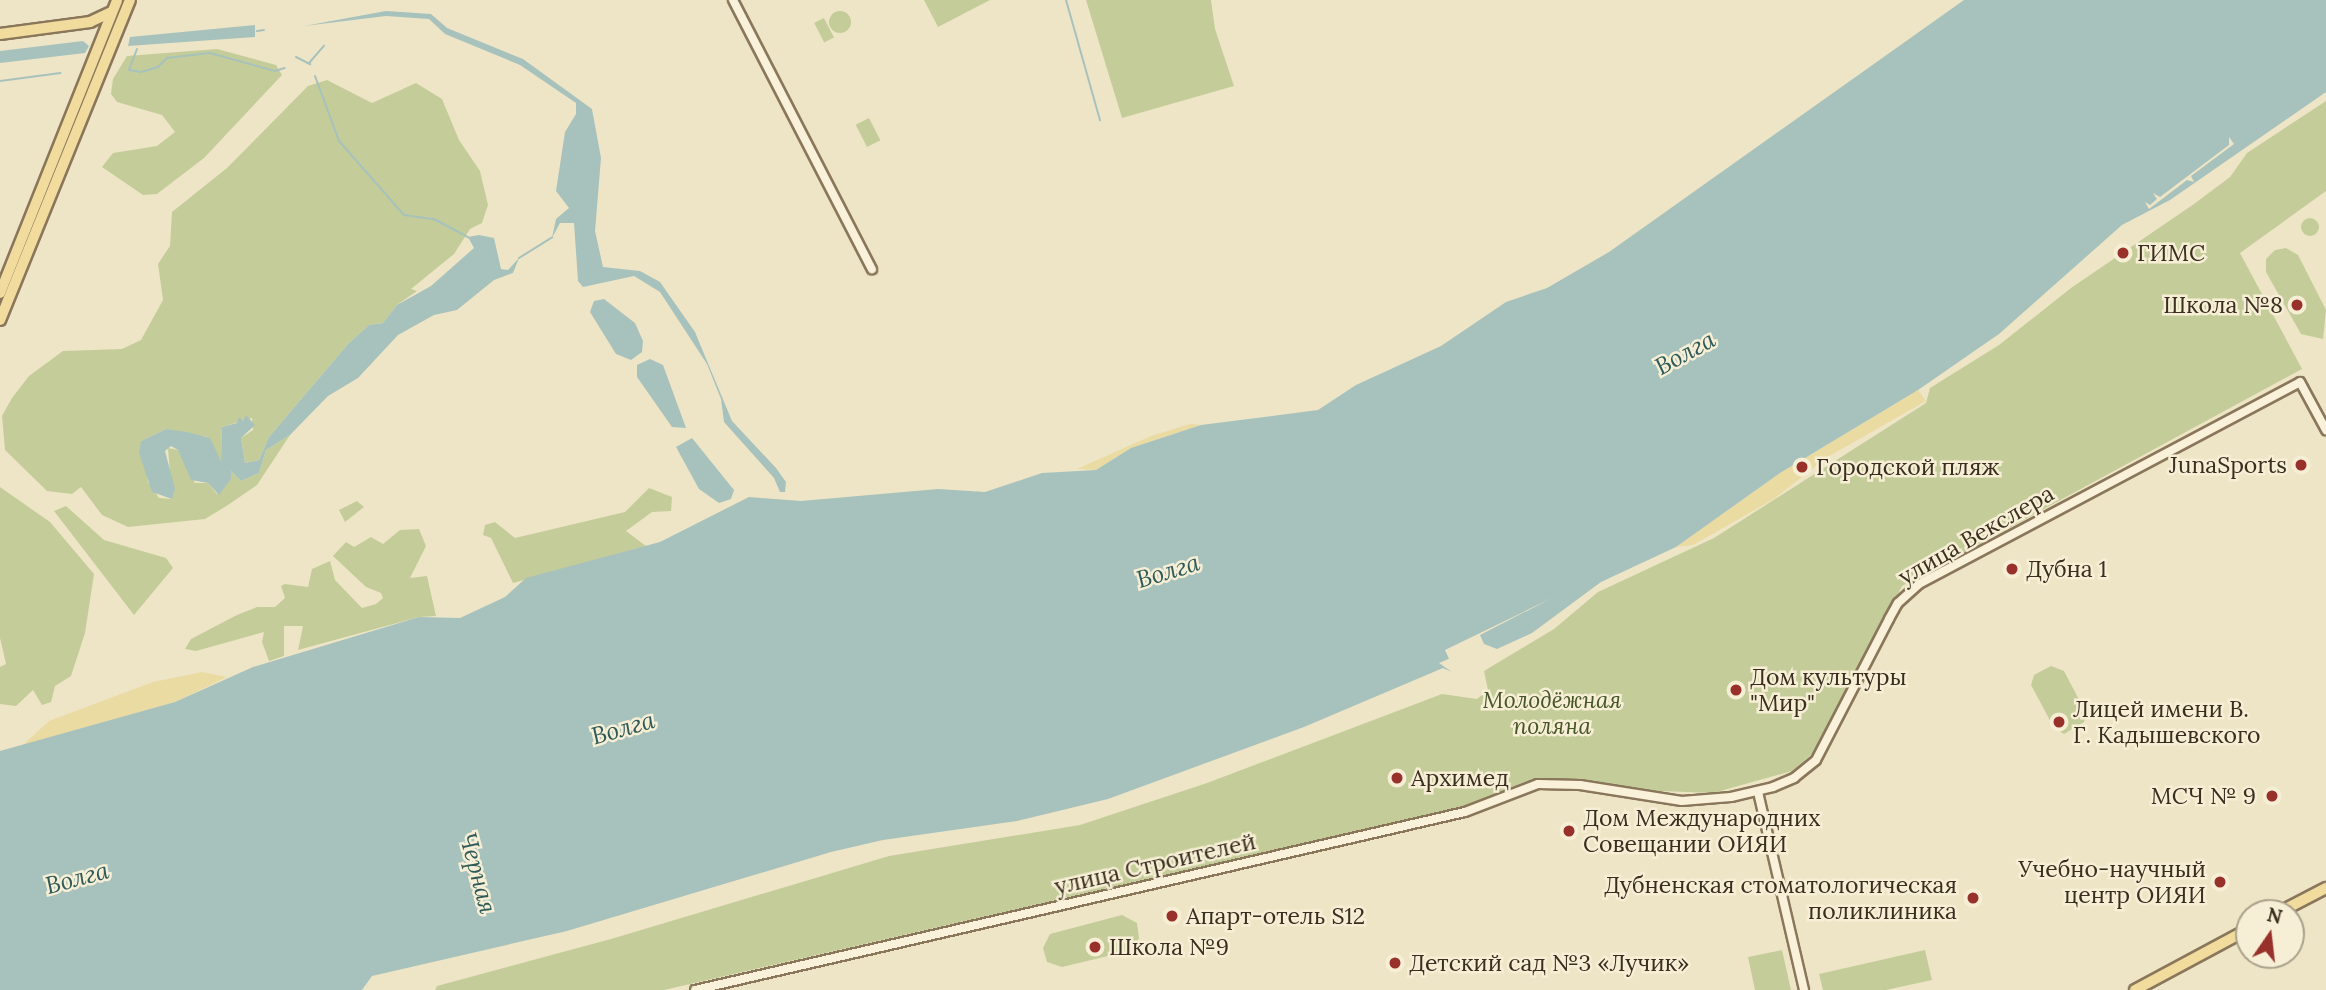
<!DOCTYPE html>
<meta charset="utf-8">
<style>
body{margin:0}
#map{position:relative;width:2326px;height:990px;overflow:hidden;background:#eee5c6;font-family:Lora,serif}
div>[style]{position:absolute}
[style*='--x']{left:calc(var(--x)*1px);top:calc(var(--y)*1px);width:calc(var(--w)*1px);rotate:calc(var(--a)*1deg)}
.green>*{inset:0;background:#c4cd99;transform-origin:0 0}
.round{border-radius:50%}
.sand>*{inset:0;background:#eadba3}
.water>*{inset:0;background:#a7c2bc}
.pier>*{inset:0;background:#eee5c6}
.stream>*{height:2px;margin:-1px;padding:0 1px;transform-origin:1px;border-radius:1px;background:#a7c2bc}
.roads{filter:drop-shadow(2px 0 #8a775b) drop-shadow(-2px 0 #8a775b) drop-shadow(0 2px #8a775b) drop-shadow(0 -2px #8a775b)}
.minor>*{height:8px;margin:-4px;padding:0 4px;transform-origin:4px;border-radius:4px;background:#f9f1d9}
.major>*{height:10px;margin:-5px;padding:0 5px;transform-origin:5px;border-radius:5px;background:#f1dc9e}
.dots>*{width:19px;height:19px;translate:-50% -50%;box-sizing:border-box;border:4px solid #f6eed5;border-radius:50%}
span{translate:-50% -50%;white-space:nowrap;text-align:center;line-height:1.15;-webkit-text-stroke:5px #f6eed5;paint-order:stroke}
.poi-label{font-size:23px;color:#3a2e1f}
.left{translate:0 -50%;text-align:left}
.right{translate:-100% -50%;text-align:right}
.street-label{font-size:23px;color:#3a2e1f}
.park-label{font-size:23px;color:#475626;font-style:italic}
.water-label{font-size:24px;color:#2e5a59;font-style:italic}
.north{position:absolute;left:2235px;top:899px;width:70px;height:70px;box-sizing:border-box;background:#f6eed5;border:2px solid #aba18c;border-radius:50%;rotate:14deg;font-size:19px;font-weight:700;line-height:28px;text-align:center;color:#3a2e1f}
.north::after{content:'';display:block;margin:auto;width:24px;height:32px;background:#99312b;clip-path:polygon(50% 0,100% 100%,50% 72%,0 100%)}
</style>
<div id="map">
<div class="green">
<div style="clip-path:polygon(924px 0,990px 0,938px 27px)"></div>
<div style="clip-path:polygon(1086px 0,1211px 0,1215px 29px,1234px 86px,1122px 118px)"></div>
<div class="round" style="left:829px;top:11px;width:22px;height:22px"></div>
<div style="left:824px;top:18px;width:22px;height:11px;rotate:63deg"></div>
<div style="clip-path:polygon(217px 49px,276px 65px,282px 75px,204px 158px,157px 194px,143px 195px,102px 167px,113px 153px,157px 146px,175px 132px,162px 115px,117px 102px,111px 94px,113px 79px,127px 56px)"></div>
<div style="clip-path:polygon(327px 80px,372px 103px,416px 83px,442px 99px,459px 140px,480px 171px,488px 205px,482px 223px,470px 229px,454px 254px,411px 289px,417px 291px,397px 305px,383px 323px,369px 325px,348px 344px,269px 437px,259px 460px,245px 463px,241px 438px,253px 430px,252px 418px,222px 427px,221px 461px,207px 437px,166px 429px,141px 441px,148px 482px,159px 498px,172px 499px,168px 448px,178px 450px,195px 483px,208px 483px,217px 494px,231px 479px,231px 471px,241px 481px,259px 473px,266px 450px,290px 435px,257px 485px,228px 505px,205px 519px,128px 527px,102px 515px,81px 487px,72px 494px,47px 491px,5px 450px,2px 416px,12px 398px,29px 376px,63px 351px,122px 349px,141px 340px,163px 300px,158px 264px,170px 246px,172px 212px,227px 168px,308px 86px)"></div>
<div style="clip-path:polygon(2326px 101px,2326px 191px,2240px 253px,2302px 369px,1902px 586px,1814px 752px,1792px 771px,1713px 793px,1635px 790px,1552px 778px,1524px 782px,1462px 807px,664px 990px,435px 990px,437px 986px,611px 939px,889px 856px,1080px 825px,1207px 783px,1442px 694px,1477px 699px,1488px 690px,1484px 671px,1554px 629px,1598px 592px,1714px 538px,1926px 403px,1930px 388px,1999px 345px,2071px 288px,2194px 204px,2230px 177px,2247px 153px)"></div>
<div style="left:869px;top:118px;width:25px;height:15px;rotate:63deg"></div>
<div class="round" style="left:2301px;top:218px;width:18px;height:18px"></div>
<div style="clip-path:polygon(2286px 248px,2298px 255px,2326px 310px,2323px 339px,2301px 334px,2266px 272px,2266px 259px,2275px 250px)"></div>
<div style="clip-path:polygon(0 487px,50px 522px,94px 574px,85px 633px,71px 676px,55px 686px,51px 702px,42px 705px,33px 690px,16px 706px,0 704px,0 667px,6px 664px,0 638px)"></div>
<div style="clip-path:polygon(649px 488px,672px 497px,671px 511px,652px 512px,626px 531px,646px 546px,628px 551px,513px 583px,491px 538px,483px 535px,485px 525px,495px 522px,515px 538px,625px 512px)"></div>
<div style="clip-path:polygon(357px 501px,364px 507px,345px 522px,339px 510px)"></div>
<div style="clip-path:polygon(66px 506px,104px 540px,166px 558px,173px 568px,134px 615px,54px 511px)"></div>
<div style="clip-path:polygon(419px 529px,426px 546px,410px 578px,427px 576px,436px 616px,419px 617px,298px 650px,303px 626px,284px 626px,284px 656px,269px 661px,262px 642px,264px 632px,196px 651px,185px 649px,191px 639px,237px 615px,257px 607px,275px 607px,285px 598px,281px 586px,285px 584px,308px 587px,312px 569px,330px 561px,335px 580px,362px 608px,376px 604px,383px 598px,381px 593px,366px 587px,333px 556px,346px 542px,354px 547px,371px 537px,383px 544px,400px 530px)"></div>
<div style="clip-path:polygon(2051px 666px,2064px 671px,2086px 713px,2084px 722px,2064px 734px,2054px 728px,2031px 685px,2034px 675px)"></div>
<div style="clip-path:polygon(1122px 915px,1137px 923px,1139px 938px,1133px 950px,1062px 967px,1047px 962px,1043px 948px,1050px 934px)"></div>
<div style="clip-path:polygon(1782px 950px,1791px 990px,1755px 990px,1748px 957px)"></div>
<div style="clip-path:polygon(1925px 950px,1932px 980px,1886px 990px,1823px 990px,1819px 974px)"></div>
</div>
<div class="sand">
<div style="clip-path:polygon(1918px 390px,1926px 401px,1826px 458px,1774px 499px,1693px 545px,1676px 547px,1780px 473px)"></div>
<div style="clip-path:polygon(1190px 424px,1201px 425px,1131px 448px,1096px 470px,1077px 469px,1151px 436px)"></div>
<div style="clip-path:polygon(202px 672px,227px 677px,175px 702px,22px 746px,49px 721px,153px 682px)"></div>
</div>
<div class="water">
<div style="clip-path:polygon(1964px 0,2326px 0,2326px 92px,2170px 200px,2122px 225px,1999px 334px,1918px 390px,1780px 473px,1676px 547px,1601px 582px,1532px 633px,1497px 649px,1484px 644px,1439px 663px,1452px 672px,1443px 668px,1304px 727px,1108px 799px,1017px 821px,883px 840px,831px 852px,567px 931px,372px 976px,362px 990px,0 990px,0 751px,175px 702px,253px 667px,419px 617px,460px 618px,505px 597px,526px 578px,660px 542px,749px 497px,801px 501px,938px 489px,985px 492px,1042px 473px,1096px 470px,1131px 448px,1201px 425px,1318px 410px,1356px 385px,1441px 346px,1506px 302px,1547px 288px,1609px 252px)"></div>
<div style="clip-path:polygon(386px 11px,431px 14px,447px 28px,523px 59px,592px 109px,601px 158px,595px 231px,603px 267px,640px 271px,660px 282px,695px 332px,732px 421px,776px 468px,786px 482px,785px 492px,780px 492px,774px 478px,724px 422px,721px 399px,707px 364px,660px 292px,634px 276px,583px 287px,578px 281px,574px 223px,560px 223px,552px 238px,556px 219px,569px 208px,556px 191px,565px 132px,576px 114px,576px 103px,520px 65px,445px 34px,429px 19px,386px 16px,304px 26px)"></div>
<div style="clip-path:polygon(255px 25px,255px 37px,128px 46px,130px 37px)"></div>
<div style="clip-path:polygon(83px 41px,89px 46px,85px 53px,0 63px,0 51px)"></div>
<div style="clip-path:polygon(479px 235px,494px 238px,501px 269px,508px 270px,519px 258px,513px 273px,494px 280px,457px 310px,434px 315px,398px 335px,358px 378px,328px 396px,290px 435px,266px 450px,259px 473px,241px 481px,231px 471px,231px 479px,219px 495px,208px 483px,191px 480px,178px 450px,171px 446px,165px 451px,175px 489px,172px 499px,152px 492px,139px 453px,141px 441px,166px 429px,187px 432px,210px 438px,221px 461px,222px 427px,237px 423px,239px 417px,243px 421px,246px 415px,255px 425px,241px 438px,245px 463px,259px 460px,269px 437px,348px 344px,369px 325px,383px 323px,397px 305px,431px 286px,474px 248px,468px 237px)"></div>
<div style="clip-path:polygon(604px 299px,635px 323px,643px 341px,642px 352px,631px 360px,616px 354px,590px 312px,594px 301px)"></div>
<div style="clip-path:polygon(650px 359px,663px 365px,686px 428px,672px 427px,637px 377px,637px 365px)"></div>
<div style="clip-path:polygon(692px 438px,734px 490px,731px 499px,719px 503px,699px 489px,676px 447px)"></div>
</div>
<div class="pier">
<div style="clip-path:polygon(2229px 137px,2234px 144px,2191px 176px,2194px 182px,2187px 180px,2149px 209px,2145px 202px,2150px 205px,2157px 199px,2153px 193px,2160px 197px,2229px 145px)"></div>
<div style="clip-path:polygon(1552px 598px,1480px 635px,1484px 644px,1450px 661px,1445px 650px)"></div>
</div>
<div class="stream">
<div style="--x:1066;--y:0;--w:125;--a:74.2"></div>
<div style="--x:257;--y:31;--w:7;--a:-8"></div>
<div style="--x:137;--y:49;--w:22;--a:111"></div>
<div style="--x:129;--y:70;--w:12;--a:9"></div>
<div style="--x:141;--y:72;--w:18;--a:-16"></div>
<div style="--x:158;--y:67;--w:13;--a:-45"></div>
<div style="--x:167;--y:58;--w:43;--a:-6.6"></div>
<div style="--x:210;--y:53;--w:67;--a:15.5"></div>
<div style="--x:275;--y:71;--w:10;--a:-17"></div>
<div style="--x:296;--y:57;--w:16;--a:27"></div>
<div style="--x:309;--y:63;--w:23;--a:-49"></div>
<div style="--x:315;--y:76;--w:69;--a:69.7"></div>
<div style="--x:339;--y:141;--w:98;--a:48.7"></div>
<div style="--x:404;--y:215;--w:30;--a:8"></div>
<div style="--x:434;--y:219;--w:40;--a:28"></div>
<div style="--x:0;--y:81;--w:61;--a:-7.6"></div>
<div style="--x:519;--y:258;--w:39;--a:-32"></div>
</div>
<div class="roads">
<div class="minor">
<div style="--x:733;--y:0;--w:303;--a:62.7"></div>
<div style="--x:1758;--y:792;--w:203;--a:76.9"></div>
<div style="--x:695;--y:990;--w:790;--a:-13.02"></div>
<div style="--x:1465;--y:812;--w:78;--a:-21"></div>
<div style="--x:1538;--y:784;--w:42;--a:1.4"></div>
<div style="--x:1580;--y:785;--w:103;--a:8.9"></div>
<div style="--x:1682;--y:801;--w:49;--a:-4.7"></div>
<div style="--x:1731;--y:797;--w:43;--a:-13.4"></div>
<div style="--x:1773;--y:787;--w:23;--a:-23"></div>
<div style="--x:1794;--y:778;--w:28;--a:-39"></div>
<div style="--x:1816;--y:760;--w:159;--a:-62.6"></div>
<div style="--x:1889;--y:619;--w:18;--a:-61"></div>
<div style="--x:1898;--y:603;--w:28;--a:-42"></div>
<div style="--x:1919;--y:584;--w:431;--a:-27.9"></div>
<div style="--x:2300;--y:382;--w:55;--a:61.6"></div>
</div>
<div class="major">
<div style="--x:0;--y:34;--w:91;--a:-7.6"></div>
<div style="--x:90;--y:22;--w:23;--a:-25"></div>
<div style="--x:0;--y:293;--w:315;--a:-68.2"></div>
<div style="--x:0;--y:320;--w:345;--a:-67.9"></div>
<div style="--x:2278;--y:913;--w:54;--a:-27.5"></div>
<div style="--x:2135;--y:990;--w:129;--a:-28.2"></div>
</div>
</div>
<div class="dots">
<div style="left:2123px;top:253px;background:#99312b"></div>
<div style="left:2297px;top:305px;background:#99312b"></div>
<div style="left:2301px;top:465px;background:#99312b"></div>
<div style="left:1802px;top:467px;background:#99312b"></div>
<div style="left:2012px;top:569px;background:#99312b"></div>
<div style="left:1736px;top:690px;background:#99312b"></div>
<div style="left:2059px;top:722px;background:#99312b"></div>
<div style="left:1397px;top:778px;background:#99312b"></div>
<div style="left:2272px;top:796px;background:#99312b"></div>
<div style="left:1569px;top:831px;background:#99312b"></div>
<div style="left:2220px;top:882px;background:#99312b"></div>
<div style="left:1973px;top:898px;background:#99312b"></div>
<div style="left:1172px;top:916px;background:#99312b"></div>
<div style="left:1095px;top:947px;background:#99312b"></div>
<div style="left:1395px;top:963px;background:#99312b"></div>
</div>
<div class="poi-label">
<span class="left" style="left:2137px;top:253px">ГИМС</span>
<span class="right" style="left:2283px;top:305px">Школа №8</span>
<span class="right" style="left:2287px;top:465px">JunaSports</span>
<span class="left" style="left:1816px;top:467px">Городской пляж</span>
<span class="left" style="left:2026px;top:569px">Дубна 1</span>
<span class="left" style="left:1750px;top:690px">Дом культуры<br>"Мир"</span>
<span class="left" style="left:2073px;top:722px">Лицей имени В.<br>Г. Кадышевского</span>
<span class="left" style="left:1411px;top:778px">Архимед</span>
<span class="right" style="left:2256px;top:796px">МСЧ № 9</span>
<span class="left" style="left:1583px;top:831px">Дом Международних<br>Совещании ОИЯИ</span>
<span class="right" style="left:2206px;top:882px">Учебно-научный<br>центр ОИЯИ</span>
<span class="right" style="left:1957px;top:898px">Дубненская стоматологическая<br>поликлиника</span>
<span class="left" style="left:1186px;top:916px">Апарт-отель S12</span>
<span class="left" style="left:1109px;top:947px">Школа №9</span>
<span class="left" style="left:1409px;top:963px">Детский сад №3 «Лучик»</span>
</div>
<div class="street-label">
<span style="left:1976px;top:535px;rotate:-30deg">улица Векслера</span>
<span style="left:1155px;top:864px;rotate:-13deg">улица Строителей</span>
</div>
<div class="park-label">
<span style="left:1552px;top:713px">Молодёжная<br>поляна</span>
</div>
<div class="water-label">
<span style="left:1685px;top:353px;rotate:-29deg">Волга</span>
<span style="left:1168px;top:571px;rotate:-17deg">Волга</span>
<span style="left:623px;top:728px;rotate:-16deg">Волга</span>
<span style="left:478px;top:873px;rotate:75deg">Черная</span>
<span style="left:77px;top:878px;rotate:-15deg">Волга</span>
</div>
<div class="north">N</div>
</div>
